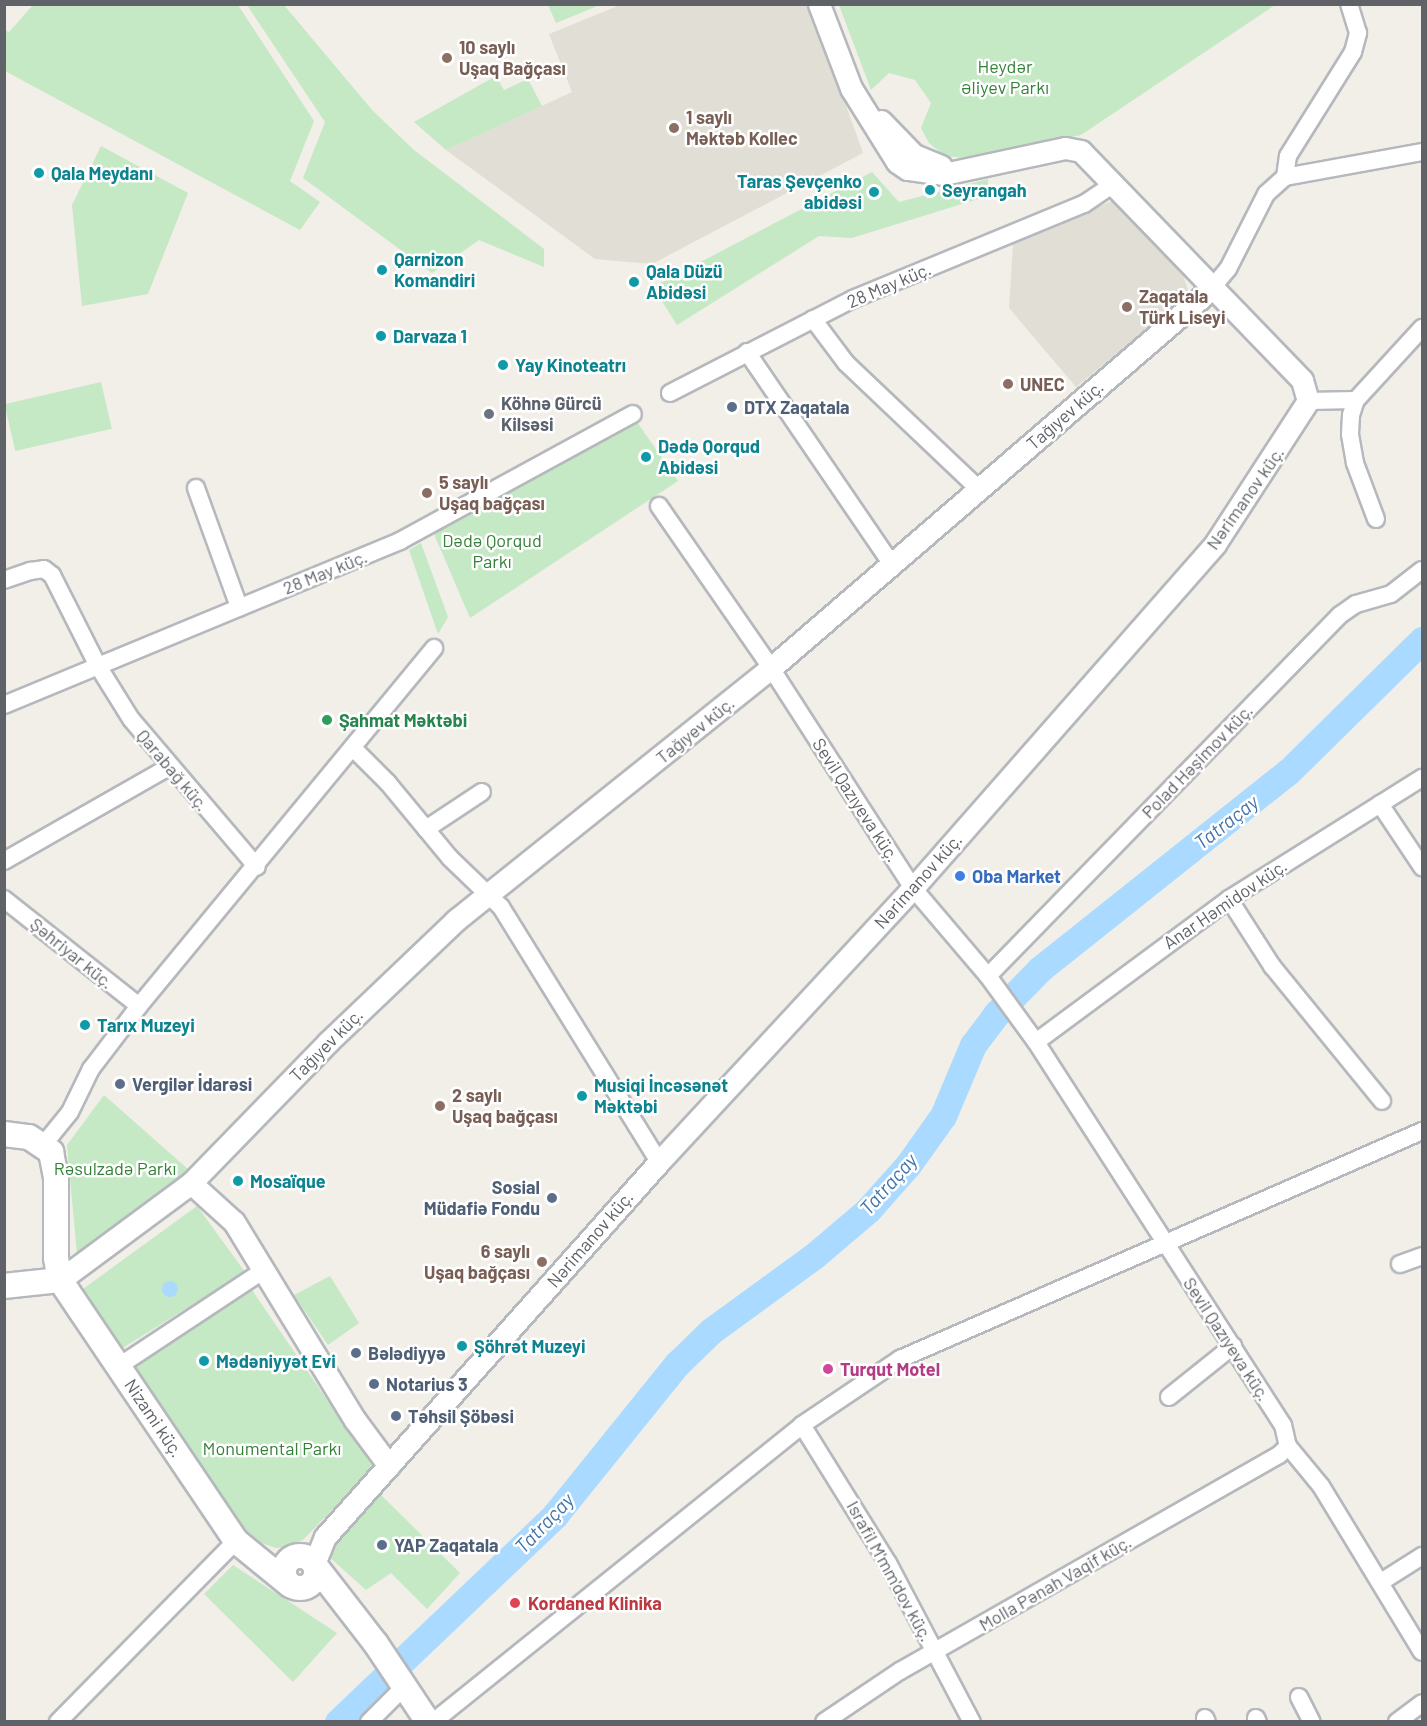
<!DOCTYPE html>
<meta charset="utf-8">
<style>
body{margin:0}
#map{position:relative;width:1427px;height:1726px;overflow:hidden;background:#f1efe8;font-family:Barlow,sans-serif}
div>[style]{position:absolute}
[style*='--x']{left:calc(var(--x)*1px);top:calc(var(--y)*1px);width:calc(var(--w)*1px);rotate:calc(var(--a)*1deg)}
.education>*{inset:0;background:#e1ded6}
.green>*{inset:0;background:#c5e8c5;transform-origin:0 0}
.water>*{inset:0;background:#aadaff}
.round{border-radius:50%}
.river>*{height:27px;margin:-13.5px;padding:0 13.5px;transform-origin:13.5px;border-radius:13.5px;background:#aadaff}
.roads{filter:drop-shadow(2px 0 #b5b8bc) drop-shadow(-2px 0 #b5b8bc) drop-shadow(0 2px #b5b8bc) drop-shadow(0 -2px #b5b8bc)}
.minor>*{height:16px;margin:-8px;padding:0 8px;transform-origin:8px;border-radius:8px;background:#fff}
.tertiary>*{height:21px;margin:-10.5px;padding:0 10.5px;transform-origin:10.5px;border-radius:10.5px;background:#fff}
.secondary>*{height:24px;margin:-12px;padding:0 12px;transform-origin:12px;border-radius:12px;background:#fff}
.secondary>.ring{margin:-12px;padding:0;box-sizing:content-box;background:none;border:24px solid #fff;border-radius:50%}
.dots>*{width:16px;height:16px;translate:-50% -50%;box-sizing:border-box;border:3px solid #fff;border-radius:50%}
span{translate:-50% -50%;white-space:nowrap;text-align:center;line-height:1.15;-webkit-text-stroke:5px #fff;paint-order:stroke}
.education-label{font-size:18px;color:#785e54;font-weight:700}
.left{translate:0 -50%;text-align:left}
.right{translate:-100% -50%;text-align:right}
.park-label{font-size:18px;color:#348238}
.culture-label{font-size:18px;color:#0d838f;font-weight:700}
.street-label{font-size:18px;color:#5f6368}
.worship-label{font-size:18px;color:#5b616d;font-weight:700}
.service-label{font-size:18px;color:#4e5e75;font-weight:700}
.leisure-label{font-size:18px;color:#27864d;font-weight:700}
.shop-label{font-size:18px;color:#366cbe;font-weight:700}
.hotel-label{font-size:18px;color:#b23c85;font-weight:700}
.health-label{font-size:18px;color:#be3a42;font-weight:700}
.water-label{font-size:20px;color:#4174aa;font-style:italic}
.frame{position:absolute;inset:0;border:6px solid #5f6368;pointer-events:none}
</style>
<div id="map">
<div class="education">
<div style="clip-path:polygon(810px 4px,863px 153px,652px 264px,595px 259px,446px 150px,572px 92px,549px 34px,620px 5px)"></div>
<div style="clip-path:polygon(1112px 201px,1181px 269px,1188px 290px,1175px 306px,1076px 387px,1009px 308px,1013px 244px)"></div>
</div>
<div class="green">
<div style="clip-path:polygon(33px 5px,238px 5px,314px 121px,290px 181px,320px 202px,300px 230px,5px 71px,5px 30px,9px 32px)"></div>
<div style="clip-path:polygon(247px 5px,284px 5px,372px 110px,414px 150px,544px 249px,544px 267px,479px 240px,432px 273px,303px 178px,325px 122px)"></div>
<div style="clip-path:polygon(548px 5px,600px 5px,556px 23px)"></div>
<div style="clip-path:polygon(839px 5px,1275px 5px,1081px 135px,964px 158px,945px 156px,929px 143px,921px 128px,931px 103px,915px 80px,889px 73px,871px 90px)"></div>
<div style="clip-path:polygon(496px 76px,504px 90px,528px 79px,542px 106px,446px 150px,414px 122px)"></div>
<div style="clip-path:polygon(101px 146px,188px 193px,148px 294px,82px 306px,72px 205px)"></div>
<div style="clip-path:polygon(872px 172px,899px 202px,988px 179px,988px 196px,852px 238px,819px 236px,677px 325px,653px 287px)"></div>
<div style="left:101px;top:382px;width:48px;height:99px;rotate:77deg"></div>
<div style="clip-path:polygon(637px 422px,678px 481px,470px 618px,434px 534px)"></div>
<div style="clip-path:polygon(421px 543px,448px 617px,438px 634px,409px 550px)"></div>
<div style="clip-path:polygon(104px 1095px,189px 1170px,77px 1255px,67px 1145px)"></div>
<div style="clip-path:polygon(197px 1206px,245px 1272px,121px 1349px,83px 1289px)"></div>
<div style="clip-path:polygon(330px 1276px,359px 1323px,328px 1345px,294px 1295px)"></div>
<div style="clip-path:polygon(252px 1290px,373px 1467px,304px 1539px,293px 1546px,276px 1548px,244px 1537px,131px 1369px)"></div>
<div style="clip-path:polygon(377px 1491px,460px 1573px,427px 1609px,391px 1573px,366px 1590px,327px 1555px)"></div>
<div style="clip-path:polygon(233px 1565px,337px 1633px,293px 1682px,204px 1594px)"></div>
</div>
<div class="water">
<div class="round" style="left:162px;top:1281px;width:16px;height:16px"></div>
</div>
<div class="river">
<div style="--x:338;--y:1722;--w:300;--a:-43.6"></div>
<div style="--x:555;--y:1515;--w:194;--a:-51.1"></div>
<div style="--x:677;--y:1364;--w:47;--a:-44.1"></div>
<div style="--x:711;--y:1331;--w:127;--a:-36.1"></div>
<div style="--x:814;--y:1256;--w:71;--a:-40.4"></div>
<div style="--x:868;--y:1210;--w:60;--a:-48.4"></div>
<div style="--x:908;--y:1165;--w:60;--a:-54.5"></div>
<div style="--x:943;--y:1116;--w:77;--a:-67.1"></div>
<div style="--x:973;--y:1045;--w:39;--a:-53"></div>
<div style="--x:996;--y:1014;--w:63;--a:-45.6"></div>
<div style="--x:1040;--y:969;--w:317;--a:-38.5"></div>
<div style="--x:1288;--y:772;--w:188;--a:-44.6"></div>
</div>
<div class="roads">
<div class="minor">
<div style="--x:1285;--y:177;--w:21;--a:-82"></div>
<div style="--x:1288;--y:156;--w:123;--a:-58"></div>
<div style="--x:1353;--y:52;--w:20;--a:-75"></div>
<div style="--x:1358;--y:33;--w:30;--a:-107"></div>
<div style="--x:1211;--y:289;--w:26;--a:-50"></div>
<div style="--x:1228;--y:269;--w:84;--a:-63.1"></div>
<div style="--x:1266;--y:194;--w:25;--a:-42"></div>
<div style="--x:1285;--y:177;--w:139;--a:-10.3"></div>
<div style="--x:813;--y:319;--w:55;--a:53.1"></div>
<div style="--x:846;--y:363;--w:185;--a:43.5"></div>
<div style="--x:747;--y:352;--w:259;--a:55.7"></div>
<div style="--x:670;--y:393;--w:206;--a:-27.2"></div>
<div style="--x:853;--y:299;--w:250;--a:-22.4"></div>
<div style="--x:1084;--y:204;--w:34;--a:-34"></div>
<div style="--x:1308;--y:401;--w:48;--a:-1.2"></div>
<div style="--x:196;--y:488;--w:127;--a:70.1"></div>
<div style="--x:659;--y:506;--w:197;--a:55.3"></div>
<div style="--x:771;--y:668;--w:262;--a:57.2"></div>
<div style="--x:913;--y:888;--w:116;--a:49.6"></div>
<div style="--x:988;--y:976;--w:82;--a:54"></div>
<div style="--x:1036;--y:1042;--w:456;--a:57.2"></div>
<div style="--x:1283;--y:1425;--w:22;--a:77"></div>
<div style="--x:1288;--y:1446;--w:52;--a:50.5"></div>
<div style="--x:1321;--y:1486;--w:194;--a:58.7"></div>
<div style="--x:1376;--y:519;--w:60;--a:-110.6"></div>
<div style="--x:1355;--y:463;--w:29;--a:-100"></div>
<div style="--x:1350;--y:434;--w:19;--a:-87"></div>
<div style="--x:1351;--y:415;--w:16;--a:-72"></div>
<div style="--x:1356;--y:400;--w:98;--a:-47.5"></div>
<div style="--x:4;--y:580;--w:28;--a:-19"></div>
<div style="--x:30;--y:571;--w:14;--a:-8"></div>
<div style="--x:44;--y:569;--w:10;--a:37"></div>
<div style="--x:52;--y:575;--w:102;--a:63.2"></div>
<div style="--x:98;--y:666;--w:62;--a:58.1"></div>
<div style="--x:131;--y:719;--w:194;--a:49.6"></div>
<div style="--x:4;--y:705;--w:429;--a:-22.5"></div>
<div style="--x:400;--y:541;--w:265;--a:-28.6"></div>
<div style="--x:354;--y:749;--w:48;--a:45"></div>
<div style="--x:388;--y:783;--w:97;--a:50.4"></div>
<div style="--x:450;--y:858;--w:71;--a:43.9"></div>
<div style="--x:501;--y:907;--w:300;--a:58.2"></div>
<div style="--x:1380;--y:804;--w:76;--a:56.3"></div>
<div style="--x:426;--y:829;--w:67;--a:-33.5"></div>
<div style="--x:4;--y:861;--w:190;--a:-29.7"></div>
<div style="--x:4;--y:899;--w:172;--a:38.4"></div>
<div style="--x:1229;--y:899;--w:80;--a:57.3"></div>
<div style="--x:1272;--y:966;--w:174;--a:50.8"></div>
<div style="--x:988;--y:976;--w:504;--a:-45.72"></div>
<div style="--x:1340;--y:615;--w:19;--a:-35"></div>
<div style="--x:1356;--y:604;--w:36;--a:-16"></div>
<div style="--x:1391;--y:594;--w:39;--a:-38"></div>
<div style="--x:1036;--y:1042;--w:240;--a:-36.5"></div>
<div style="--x:1229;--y:899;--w:228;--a:-32.1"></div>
<div style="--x:44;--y:1144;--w:41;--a:-50.9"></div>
<div style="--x:70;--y:1112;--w:48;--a:-64"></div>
<div style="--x:91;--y:1069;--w:79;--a:-52.7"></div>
<div style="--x:139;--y:1006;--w:464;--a:-50.5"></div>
<div style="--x:1400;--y:1264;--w:23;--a:-20"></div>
<div style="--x:119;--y:1366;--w:174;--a:-33.5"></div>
<div style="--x:1169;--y:1397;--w:82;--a:-38.6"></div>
<div style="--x:802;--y:1425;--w:163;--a:58.1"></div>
<div style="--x:888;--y:1563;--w:180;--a:62.2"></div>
<div style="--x:1381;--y:1582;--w:49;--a:-32.4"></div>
<div style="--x:1299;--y:1697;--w:28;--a:63"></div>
<div style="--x:1205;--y:1718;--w:4;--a:63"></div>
<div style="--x:1256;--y:1718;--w:4;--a:63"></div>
<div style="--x:58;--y:1722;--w:254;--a:-45.5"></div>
<div style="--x:369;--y:1722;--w:51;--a:-45"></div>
<div style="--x:433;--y:1722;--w:474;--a:-38.8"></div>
<div style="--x:802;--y:1425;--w:118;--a:-34"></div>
<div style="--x:900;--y:1359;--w:570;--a:-23.59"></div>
<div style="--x:824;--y:1722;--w:92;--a:-33.9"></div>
<div style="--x:900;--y:1671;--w:436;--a:-29.7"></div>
<div style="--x:1279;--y:1455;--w:13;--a:-45"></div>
<div style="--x:1397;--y:1722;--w:31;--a:-37"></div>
</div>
<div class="tertiary">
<div style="--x:881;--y:121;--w:47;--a:45.9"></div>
<div style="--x:914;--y:155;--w:29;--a:22"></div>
<div style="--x:191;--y:1183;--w:197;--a:-45.8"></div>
<div style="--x:328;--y:1042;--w:177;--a:-43.6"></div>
<div style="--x:456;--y:920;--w:403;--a:-38.7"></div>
<div style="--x:771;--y:668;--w:581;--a:-40.74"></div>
<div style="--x:60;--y:1280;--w:163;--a:-36.5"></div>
<div style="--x:191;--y:1183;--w:58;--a:42.2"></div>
<div style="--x:234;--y:1222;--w:232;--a:58.6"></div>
<div style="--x:355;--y:1420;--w:57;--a:53.5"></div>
<div style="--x:314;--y:1564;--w:29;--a:-68"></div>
<div style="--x:325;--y:1537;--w:502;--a:-48.31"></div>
<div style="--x:659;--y:1162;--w:374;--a:-47.2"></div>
<div style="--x:913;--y:888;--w:458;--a:-48.7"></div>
<div style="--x:1215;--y:544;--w:171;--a:-57"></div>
<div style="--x:1308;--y:401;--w:22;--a:-106"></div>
<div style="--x:1302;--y:380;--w:318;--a:-134"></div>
<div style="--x:1081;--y:151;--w:16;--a:-169"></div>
<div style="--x:1065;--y:148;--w:124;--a:167.9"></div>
<div style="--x:944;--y:174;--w:37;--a:-172"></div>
<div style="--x:907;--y:169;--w:12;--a:-145"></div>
<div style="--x:897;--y:162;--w:87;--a:-121.9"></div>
<div style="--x:851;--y:88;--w:90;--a:-110.9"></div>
</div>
<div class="secondary">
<div style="--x:4;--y:1134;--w:25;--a:7"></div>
<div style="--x:29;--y:1137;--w:27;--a:34"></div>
<div style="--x:51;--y:1152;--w:25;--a:79"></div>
<div style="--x:56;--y:1177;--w:81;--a:90"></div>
<div style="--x:56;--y:1258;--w:22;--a:80"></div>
<div style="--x:60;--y:1280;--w:315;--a:56"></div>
<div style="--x:236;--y:1541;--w:70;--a:39.2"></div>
<div style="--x:4;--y:1286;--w:56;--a:-6.1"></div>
<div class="ring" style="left:284px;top:1556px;width:8px;height:8px"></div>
<div style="--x:314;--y:1564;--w:101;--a:52.2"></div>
<div style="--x:376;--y:1644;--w:94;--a:56.3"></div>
</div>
</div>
<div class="dots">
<div style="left:447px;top:58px;background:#8d6e63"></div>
<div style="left:674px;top:128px;background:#8d6e63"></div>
<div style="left:39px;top:173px;background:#0f9aa8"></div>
<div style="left:930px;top:190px;background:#0f9aa8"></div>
<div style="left:874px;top:192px;background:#0f9aa8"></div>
<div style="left:382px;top:270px;background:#0f9aa8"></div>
<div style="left:634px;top:282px;background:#0f9aa8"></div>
<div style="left:1127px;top:307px;background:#8d6e63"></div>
<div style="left:381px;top:336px;background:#0f9aa8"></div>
<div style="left:503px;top:365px;background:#0f9aa8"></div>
<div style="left:1008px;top:384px;background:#8d6e63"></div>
<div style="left:732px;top:407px;background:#5c6f8a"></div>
<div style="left:489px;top:414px;background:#6b7280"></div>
<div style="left:646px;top:457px;background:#0f9aa8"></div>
<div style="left:427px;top:493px;background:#8d6e63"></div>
<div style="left:327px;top:720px;background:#2e9e5b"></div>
<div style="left:960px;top:876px;background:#3f7fe0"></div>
<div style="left:85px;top:1025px;background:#0f9aa8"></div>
<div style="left:120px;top:1084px;background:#5c6f8a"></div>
<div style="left:582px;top:1096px;background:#0f9aa8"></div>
<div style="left:440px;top:1106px;background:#8d6e63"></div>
<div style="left:238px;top:1181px;background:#0f9aa8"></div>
<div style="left:552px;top:1198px;background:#5c6f8a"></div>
<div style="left:542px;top:1262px;background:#8d6e63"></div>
<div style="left:462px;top:1346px;background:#0f9aa8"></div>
<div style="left:356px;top:1353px;background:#5c6f8a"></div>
<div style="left:204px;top:1361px;background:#0f9aa8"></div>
<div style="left:828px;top:1369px;background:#d1479c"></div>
<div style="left:374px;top:1384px;background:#5c6f8a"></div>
<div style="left:396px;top:1416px;background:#5c6f8a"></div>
<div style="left:382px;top:1545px;background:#5c6f8a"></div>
<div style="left:515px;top:1603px;background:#e0444e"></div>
</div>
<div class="education-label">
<span class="left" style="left:459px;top:58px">10 saylı<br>Uşaq Bağçası</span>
<span class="left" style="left:686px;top:128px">1 saylı<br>Məktəb Kollec</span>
<span class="left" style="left:1139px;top:307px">Zaqatala<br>Türk Liseyi</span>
<span class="left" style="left:1020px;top:384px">UNEC</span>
<span class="left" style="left:439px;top:493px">5 saylı<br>Uşaq bağçası</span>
<span class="left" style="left:452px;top:1106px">2 saylı<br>Uşaq bağçası</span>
<span class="right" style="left:530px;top:1262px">6 saylı<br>Uşaq bağçası</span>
</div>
<div class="park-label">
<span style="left:1005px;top:77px">Heydər<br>Əliyev Parkı</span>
<span style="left:492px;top:551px">Dədə Qorqud<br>Parkı</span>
<span style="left:115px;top:1168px">Rəsulzadə Parkı</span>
<span style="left:272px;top:1448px">Monumental Parkı</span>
</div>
<div class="culture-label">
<span class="left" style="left:51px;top:173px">Qala Meydanı</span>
<span class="right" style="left:862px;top:192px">Taras Şevçenko<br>abidəsi</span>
<span class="left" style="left:942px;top:190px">Seyrangah</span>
<span class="left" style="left:394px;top:270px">Qarnizon<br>Komandiri</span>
<span class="left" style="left:646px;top:282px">Qala Düzü<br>Abidəsi</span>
<span class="left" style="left:393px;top:336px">Darvaza 1</span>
<span class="left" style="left:515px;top:365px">Yay Kinoteatrı</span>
<span class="left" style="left:658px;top:457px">Dədə Qorqud<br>Abidəsi</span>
<span class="left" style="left:97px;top:1025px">Tarıx Muzeyi</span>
<span class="left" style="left:594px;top:1096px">Musiqi İncəsənət<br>Məktəbi</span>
<span class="left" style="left:250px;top:1181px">Mosaïque</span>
<span class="left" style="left:474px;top:1346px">Şöhrət Muzeyi</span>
<span class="left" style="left:216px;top:1361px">Mədəniyyət Evi</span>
</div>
<div class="street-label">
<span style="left:889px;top:285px;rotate:-23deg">28 May küç.</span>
<span style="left:1065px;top:415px;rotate:-41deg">Tağıyev küç.</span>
<span style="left:1245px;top:498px;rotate:-55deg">Nərimanov küç.</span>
<span style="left:325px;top:572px;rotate:-22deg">28 May küç.</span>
<span style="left:695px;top:730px;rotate:-39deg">Tağıyev küç.</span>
<span style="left:1197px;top:761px;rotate:-46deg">Polad Həşimov küç.</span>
<span style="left:173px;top:770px;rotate:50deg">Qarabağ küç.</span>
<span style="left:856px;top:800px;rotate:57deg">Sevil Qazıyeva küç.</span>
<span style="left:918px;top:881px;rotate:-48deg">Nərimanov küç.</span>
<span style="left:1225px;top:904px;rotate:-34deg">Anar Həmidov küç.</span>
<span style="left:72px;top:953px;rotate:39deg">Şəhriyar küç.</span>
<span style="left:326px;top:1045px;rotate:-45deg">Tağıyev küç.</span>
<span style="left:590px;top:1239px;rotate:-49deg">Nərimanov küç.</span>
<span style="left:1227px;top:1339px;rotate:57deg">Sevil Qazıyeva küç.</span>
<span style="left:154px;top:1418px;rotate:56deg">Nizami küç.</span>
<span style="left:890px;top:1571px;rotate:61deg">Israfil M'mm'dov küç.</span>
<span style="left:1055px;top:1583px;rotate:-30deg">Molla Pənah Vaqif küç.</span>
</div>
<div class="worship-label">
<span class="left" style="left:501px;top:414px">Köhnə Gürcü<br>Kilsəsi</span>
</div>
<div class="service-label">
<span class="left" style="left:744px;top:407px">DTX Zaqatala</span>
<span class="left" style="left:132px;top:1084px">Vergilər İdarəsi</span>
<span class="right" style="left:540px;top:1198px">Sosial<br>Müdafiə Fondu</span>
<span class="left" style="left:368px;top:1353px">Bələdiyyə</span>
<span class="left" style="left:386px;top:1384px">Notarius 3</span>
<span class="left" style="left:408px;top:1416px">Təhsil Şöbəsi</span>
<span class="left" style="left:394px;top:1545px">YAP Zaqatala</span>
</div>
<div class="leisure-label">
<span class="left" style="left:339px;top:720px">Şahmat Məktəbi</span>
</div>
<div class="shop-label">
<span class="left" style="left:972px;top:876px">Oba Market</span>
</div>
<div class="hotel-label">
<span class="left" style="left:840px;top:1369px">Turqut Motel</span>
</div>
<div class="health-label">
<span class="left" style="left:528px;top:1603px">Kordaned Klinika</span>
</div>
<div class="water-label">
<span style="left:1226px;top:822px;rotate:-38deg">Tatraçay</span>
<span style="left:888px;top:1184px;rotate:-48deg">Tatraçay</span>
<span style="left:544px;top:1523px;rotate:-46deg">Tatraçay</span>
</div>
<div class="frame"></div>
</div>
